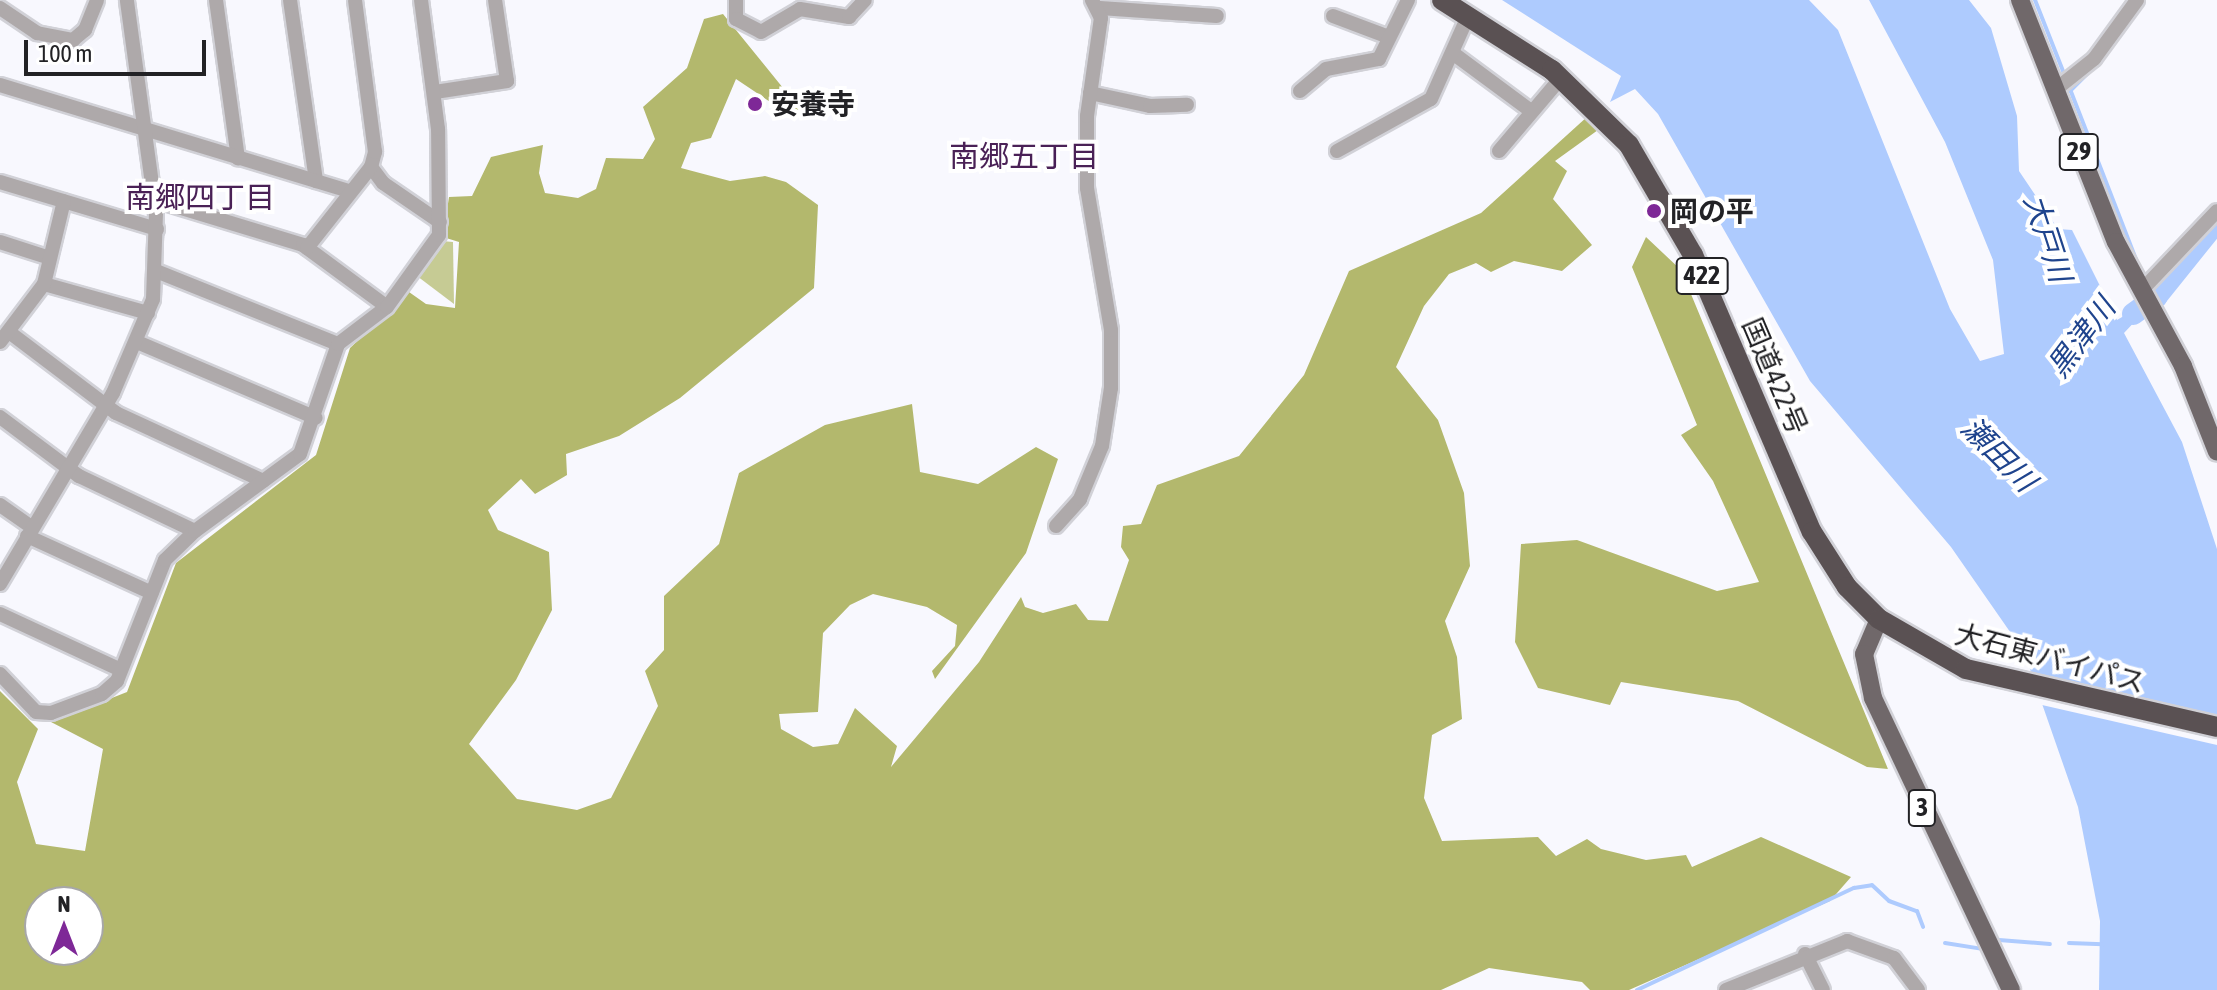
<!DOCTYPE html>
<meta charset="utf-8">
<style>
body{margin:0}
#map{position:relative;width:2217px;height:990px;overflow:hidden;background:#f8f8fe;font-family:"Asap Condensed","Noto Sans JP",sans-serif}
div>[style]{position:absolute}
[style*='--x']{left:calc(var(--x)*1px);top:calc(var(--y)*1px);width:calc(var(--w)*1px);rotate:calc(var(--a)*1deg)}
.green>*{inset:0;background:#c6cb94}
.forest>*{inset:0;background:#b3b86d}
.water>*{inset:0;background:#aecbfe}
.pier>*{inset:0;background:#f8f8fe}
.stream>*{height:4px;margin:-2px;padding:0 2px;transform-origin:2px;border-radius:2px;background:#aecbfe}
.river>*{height:22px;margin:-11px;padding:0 11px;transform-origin:11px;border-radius:11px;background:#aecbfe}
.roads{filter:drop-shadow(2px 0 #d1d1d7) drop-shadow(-2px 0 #d1d1d7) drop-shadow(0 2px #d1d1d7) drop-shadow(0 -2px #d1d1d7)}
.minor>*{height:14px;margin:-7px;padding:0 7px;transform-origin:7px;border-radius:7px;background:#aea9aa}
.major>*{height:18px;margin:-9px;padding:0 9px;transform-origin:9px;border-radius:9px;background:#70686a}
.highway>*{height:20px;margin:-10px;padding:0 10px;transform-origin:10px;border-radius:10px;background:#5a5153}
.dots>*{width:22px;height:22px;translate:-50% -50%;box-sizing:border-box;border:4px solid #fff;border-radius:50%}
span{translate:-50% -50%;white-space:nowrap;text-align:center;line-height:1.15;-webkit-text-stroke:8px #fff;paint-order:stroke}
.shield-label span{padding:2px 6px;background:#fff;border:2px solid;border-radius:6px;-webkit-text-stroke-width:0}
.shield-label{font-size:26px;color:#222225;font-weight:700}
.poi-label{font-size:28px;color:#222225;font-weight:700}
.left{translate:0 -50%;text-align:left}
.street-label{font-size:28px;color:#222225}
.neighbourhood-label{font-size:30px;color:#4a2156}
.water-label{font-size:30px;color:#1f448d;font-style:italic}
.north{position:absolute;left:24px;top:886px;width:80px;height:80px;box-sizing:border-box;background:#fff;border:2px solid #a7a7a8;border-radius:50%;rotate:0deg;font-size:22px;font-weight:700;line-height:32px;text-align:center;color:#222225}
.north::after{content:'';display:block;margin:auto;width:28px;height:36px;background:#7e2897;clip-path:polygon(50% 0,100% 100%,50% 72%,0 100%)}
.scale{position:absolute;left:24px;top:40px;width:182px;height:36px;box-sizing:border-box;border:4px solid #222225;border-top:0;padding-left:10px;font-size:24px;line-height:28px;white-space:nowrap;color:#222225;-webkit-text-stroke:6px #fff;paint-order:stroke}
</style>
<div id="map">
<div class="green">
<div style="clip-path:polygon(442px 241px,453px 242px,454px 304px,417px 276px)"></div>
</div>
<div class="forest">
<div style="clip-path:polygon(evenodd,723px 14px,800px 109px,791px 116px,736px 79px,711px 138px,691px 143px,681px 168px,730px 181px,765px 176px,786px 182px,818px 205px,814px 288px,680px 398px,619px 436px,566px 454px,567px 475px,535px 494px,521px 479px,488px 510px,498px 530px,549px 552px,552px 610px,516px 680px,469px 744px,517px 799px,577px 810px,611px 798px,658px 706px,645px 671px,664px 650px,664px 596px,719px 544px,739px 473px,825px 425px,912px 404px,920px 472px,978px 484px,1036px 447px,1058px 459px,1026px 553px,935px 679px,932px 671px,955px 646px,957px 625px,927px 607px,873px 594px,850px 605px,823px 633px,818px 712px,779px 714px,781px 729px,813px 747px,838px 744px,855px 708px,897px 746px,891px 767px,979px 662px,1021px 597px,1025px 607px,1043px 613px,1076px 604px,1088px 620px,1108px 621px,1129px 560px,1121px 547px,1123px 526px,1141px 524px,1157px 485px,1239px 456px,1304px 375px,1349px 271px,1481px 213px,1588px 116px,1599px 122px,1598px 130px,1555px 161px,1567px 171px,1553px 199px,1592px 245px,1562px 271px,1514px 261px,1491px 272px,1476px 263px,1449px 274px,1424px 306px,1396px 367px,1438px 420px,1464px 493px,1470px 566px,1445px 621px,1457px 657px,1462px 719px,1432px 735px,1424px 798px,1442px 841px,1538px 837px,1556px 856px,1587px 839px,1601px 849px,1646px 860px,1686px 855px,1692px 867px,1761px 837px,1851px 877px,1830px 901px,1629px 990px,1590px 990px,1582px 982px,1489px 968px,1441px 990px,0 990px,0 691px,38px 729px,17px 782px,36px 844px,85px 851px,103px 749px,51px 722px,127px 692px,176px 563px,316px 455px,350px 348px,409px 292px,426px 304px,455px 308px,459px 242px,443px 237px,449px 197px,472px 196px,491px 157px,543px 145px,539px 173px,545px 193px,578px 198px,596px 189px,606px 158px,643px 159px,655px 139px,643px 107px,687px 68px,704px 19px,723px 14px,40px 902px,88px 902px,88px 950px,40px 950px,40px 902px)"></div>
<div style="clip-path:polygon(1646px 237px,1681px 270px,1888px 769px,1867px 767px,1738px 701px,1621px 682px,1610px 705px,1538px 688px,1515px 642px,1521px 544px,1577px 540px,1717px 591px,1759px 582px,1713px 481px,1681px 435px,1697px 425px,1632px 267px)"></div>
</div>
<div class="water">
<div style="clip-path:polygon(1502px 0,1809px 0,1838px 30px,1950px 309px,1980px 361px,2004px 354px,1993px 260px,1945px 142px,1869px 0,1969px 0,1991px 28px,2017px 116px,2019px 171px,2058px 229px,2072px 230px,2117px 320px,2139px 307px,2141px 315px,2124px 333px,2182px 442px,2217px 549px,2217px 990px,2099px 990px,2100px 921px,2078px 807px,2024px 652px,1951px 547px,1810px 381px,1658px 114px,1635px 89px,1610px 102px,1621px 76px)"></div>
</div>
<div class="pier">
<div style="clip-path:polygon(2029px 673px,2217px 717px,2217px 745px,2042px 705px)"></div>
</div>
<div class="stream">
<div style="--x:2035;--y:0;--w:82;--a:68.5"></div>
<div style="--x:2068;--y:84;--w:191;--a:68.8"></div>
<div style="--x:2070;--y:91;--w:25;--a:-45"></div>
<div style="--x:1999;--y:940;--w:51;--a:4.5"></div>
<div style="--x:1945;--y:943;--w:36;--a:9"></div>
<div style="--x:2069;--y:943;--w:34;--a:2"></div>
<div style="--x:1637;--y:990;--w:240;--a:-25.2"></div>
<div style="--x:1854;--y:888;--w:18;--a:-9"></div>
<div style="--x:1872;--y:885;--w:23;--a:43"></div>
<div style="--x:1889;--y:901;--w:30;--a:20"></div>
<div style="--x:1917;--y:911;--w:17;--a:69"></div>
</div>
<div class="river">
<div style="--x:2133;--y:314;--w:29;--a:-36"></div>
<div style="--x:2156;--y:297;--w:97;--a:-51.2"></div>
</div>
<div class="roads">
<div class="minor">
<div style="--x:216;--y:0;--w:160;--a:82.1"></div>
<div style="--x:290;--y:0;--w:183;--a:81.8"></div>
<div style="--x:736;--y:0;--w:19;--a:90"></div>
<div style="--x:736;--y:19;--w:28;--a:27"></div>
<div style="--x:761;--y:32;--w:45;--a:-30.5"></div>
<div style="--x:800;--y:9;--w:50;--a:9.3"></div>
<div style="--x:849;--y:17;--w:23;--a:-47"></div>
<div style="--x:0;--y:8;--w:45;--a:34"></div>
<div style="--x:37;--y:33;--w:37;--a:11"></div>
<div style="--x:73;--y:40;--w:16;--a:-40"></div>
<div style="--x:85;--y:30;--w:32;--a:-68"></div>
<div style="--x:1100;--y:8;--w:117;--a:3.9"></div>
<div style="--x:1333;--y:16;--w:60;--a:20.6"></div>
<div style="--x:1454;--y:54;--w:96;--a:36.5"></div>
<div style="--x:0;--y:85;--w:365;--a:16.9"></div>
<div style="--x:2055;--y:90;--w:50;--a:-38.5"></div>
<div style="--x:2094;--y:59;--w:73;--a:-53.9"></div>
<div style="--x:1300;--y:91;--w:34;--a:-40"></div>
<div style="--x:1326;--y:69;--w:54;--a:-10.7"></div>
<div style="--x:1379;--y:59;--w:66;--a:-63.8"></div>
<div style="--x:435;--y:92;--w:73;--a:-8.7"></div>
<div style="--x:507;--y:81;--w:82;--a:-98.4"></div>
<div style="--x:1090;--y:93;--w:61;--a:12.2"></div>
<div style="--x:1150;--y:106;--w:37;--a:-2"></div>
<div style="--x:1337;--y:151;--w:107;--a:-29"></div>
<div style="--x:1431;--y:99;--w:93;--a:-65.9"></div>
<div style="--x:1499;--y:151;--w:96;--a:-49.7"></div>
<div style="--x:371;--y:167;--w:20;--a:53"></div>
<div style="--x:383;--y:183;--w:69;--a:34.4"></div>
<div style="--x:0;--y:182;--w:164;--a:16.7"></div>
<div style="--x:155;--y:200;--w:155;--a:16.9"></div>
<div style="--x:303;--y:245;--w:104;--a:36.4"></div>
<div style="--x:0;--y:242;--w:52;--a:17.7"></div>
<div style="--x:307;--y:248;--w:103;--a:-51.7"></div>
<div style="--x:371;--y:167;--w:16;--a:-75"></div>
<div style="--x:375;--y:152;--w:153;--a:-97.5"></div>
<div style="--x:156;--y:271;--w:196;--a:21.9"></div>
<div style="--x:44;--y:284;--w:108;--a:15.6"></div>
<div style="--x:2141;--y:291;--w:110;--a:-46.5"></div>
<div style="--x:9;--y:332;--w:134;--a:37.1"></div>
<div style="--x:116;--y:413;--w:162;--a:24.8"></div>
<div style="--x:0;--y:342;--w:73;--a:-52.8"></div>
<div style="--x:44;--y:284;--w:85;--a:-76.5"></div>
<div style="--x:137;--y:342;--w:194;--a:23"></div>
<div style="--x:0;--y:417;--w:99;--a:36.8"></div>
<div style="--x:79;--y:476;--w:128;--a:25.4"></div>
<div style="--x:0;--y:505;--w:39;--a:35"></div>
<div style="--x:1056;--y:526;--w:36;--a:-48"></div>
<div style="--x:1080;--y:499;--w:57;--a:-67.5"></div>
<div style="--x:1102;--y:446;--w:59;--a:-81.2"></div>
<div style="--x:1111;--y:388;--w:58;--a:-90"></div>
<div style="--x:1111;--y:330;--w:144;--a:-99.6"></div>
<div style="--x:1087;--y:188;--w:72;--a:-90"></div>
<div style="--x:1087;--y:116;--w:99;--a:-81.9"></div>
<div style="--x:1101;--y:18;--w:20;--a:-117"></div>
<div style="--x:27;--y:536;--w:137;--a:24.5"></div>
<div style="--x:0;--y:584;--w:222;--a:-59.4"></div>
<div style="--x:113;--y:393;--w:102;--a:-66.9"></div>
<div style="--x:153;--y:299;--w:86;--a:-88"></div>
<div style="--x:156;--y:213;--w:215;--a:-97.8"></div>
<div style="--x:0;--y:614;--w:133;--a:24.8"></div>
<div style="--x:0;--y:674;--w:52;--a:46.5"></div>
<div style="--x:36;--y:712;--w:15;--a:4"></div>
<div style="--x:51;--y:713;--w:54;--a:-20.4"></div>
<div style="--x:102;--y:694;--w:20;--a:-41"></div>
<div style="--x:117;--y:681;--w:130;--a:-68.4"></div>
<div style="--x:165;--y:560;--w:42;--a:-44"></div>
<div style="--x:195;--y:531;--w:130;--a:-36.3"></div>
<div style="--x:300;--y:454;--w:116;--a:-70.9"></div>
<div style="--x:338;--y:344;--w:61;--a:-37.1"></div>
<div style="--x:387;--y:307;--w:89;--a:-54.2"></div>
<div style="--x:439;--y:235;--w:106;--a:-90.5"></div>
<div style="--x:438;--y:129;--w:130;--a:-97.5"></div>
<div style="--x:1805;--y:954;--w:40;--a:63.4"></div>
<div style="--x:1726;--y:990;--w:131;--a:-22"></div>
<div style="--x:1847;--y:941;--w:50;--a:19.9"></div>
<div style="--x:1894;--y:958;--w:40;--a:53"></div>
</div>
<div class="major">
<div style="--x:2020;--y:0;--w:260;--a:68.4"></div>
<div style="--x:2116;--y:242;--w:141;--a:61.6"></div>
<div style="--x:2183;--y:366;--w:92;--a:68.4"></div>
<div style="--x:1879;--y:619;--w:38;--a:113"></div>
<div style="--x:1864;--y:654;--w:45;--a:78.4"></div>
<div style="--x:1873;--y:698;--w:323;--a:64.7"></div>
</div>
<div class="highway">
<div style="--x:1442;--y:0;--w:130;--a:32.5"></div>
<div style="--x:1552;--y:70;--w:107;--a:44.2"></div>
<div style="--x:1629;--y:145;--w:127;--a:59.8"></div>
<div style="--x:1693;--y:255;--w:301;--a:66.8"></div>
<div style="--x:1812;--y:532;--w:65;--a:57.5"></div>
<div style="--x:1847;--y:587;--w:45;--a:45"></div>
<div style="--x:1879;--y:619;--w:100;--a:29.9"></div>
<div style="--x:1966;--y:669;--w:258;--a:13"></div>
</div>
</div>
<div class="dots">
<div style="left:755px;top:104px;background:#7e2897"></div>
<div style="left:1654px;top:211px;background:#7e2897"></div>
</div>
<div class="shield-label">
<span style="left:2079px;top:152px">29</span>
<span style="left:1702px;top:276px">422</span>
<span style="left:1922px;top:808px">3</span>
</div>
<div class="poi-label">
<span class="left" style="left:771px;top:104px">安養寺</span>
<span class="left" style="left:1670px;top:211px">岡の平</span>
</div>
<div class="street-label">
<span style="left:1775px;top:376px;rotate:67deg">国道422号</span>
<span style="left:2050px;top:658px;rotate:15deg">大石東バイパス</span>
</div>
<div class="neighbourhood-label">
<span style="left:1024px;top:156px">南郷五丁目</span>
<span style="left:200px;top:197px">南郷四丁目</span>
</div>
<div class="water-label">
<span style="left:2048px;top:238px;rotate:72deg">大戸川</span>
<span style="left:2081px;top:337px;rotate:-53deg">黒津川</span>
<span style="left:1999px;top:454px;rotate:45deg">瀬田川</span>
</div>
<div class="north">N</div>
<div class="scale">100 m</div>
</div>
